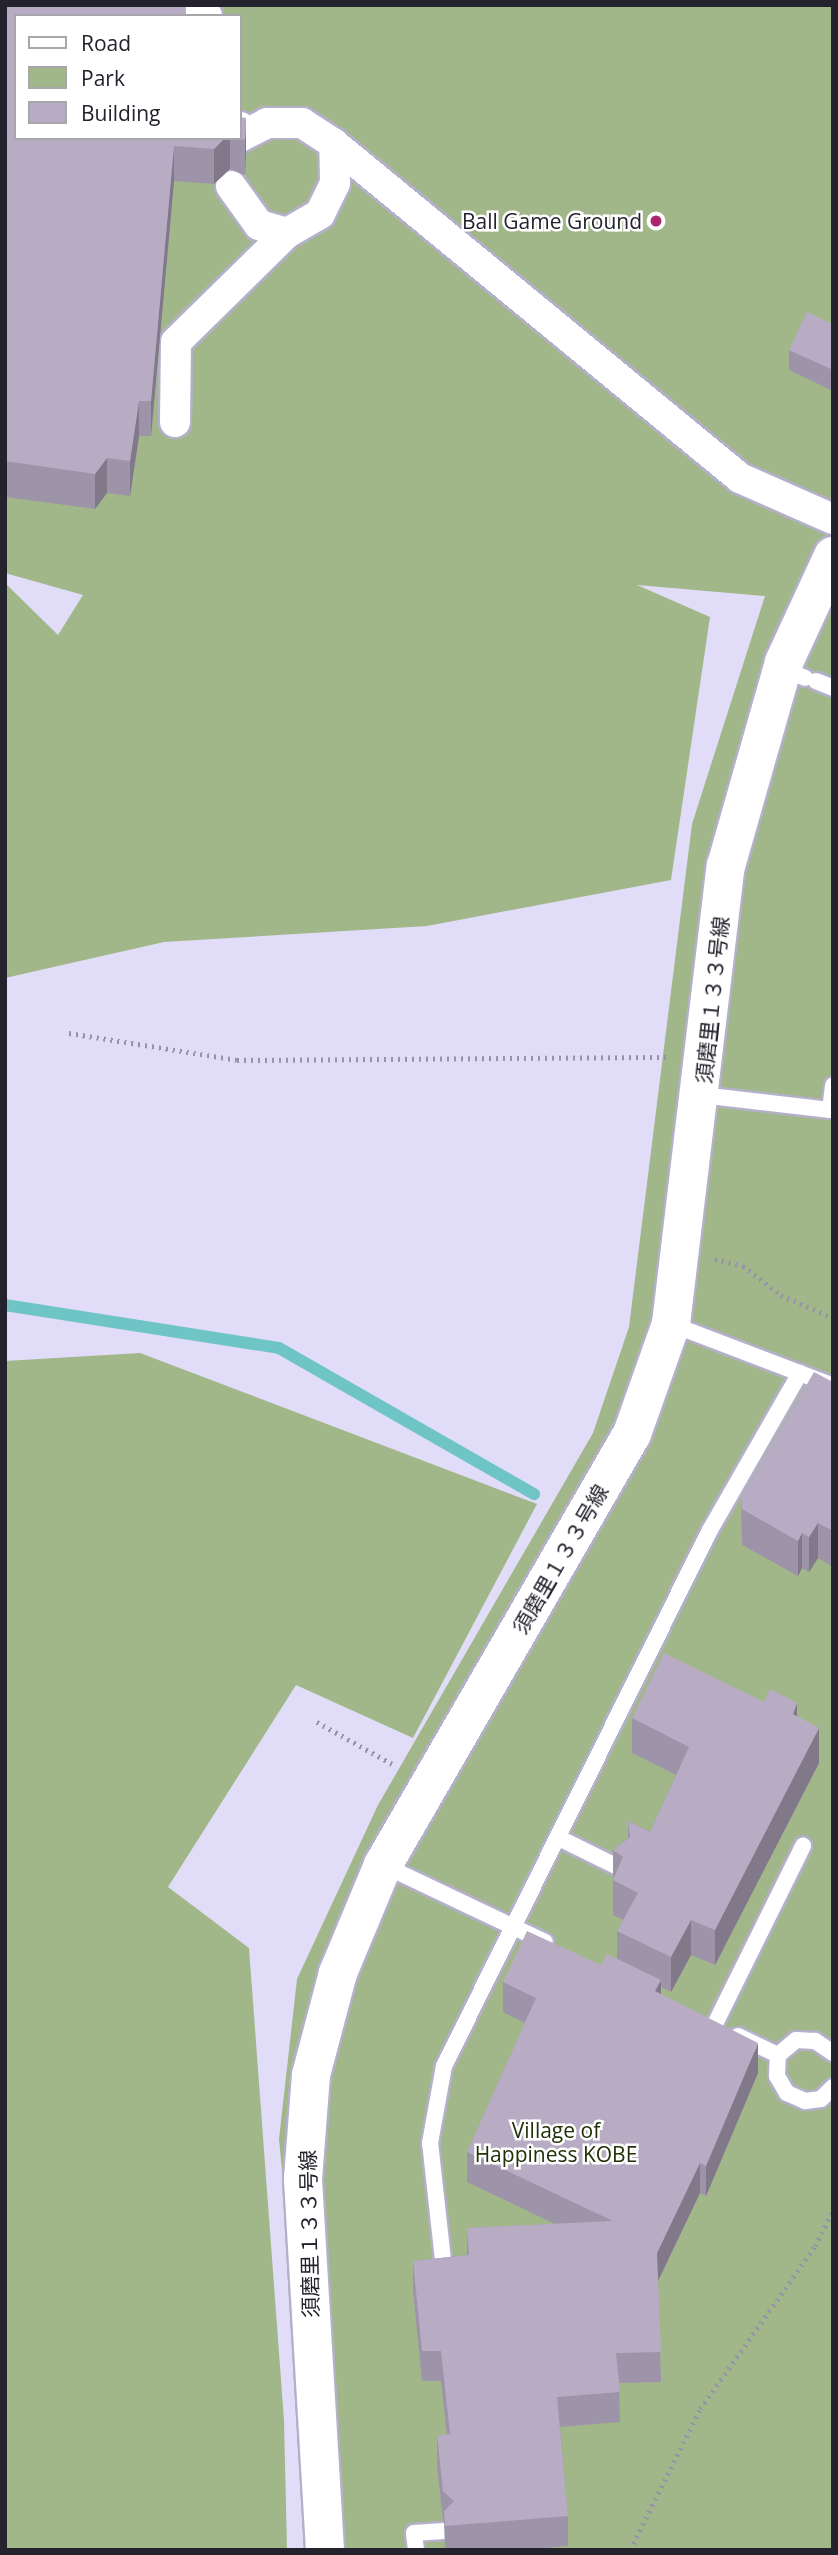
<!DOCTYPE html>
<meta charset="utf-8">
<style>
body{margin:0}
#map{position:relative;width:838px;height:2555px;overflow:hidden;background:#e1ddf9;font-family:"Open Sans","Noto Sans JP",sans-serif}
div>[style]{position:absolute}
[style*='--x']{left:calc(var(--x)*1px);top:calc(var(--y)*1px);width:calc(var(--w)*1px);rotate:calc(var(--a)*1deg)}
.green>*{inset:0;background:#a1b789}
.stream>*{height:12px;margin:-6px;padding:0 6px;transform-origin:6px;border-radius:6px;background:#6fc4c5}
.path>*{height:4.5px;margin-top:-2.25px;transform-origin:0;background:repeating-linear-gradient(90deg,#9693a8 0 2px,transparent 0 7px)}
.roads{filter:drop-shadow(2px 0 #b4b0ca) drop-shadow(-2px 0 #b4b0ca) drop-shadow(0 2px #b4b0ca) drop-shadow(0 -2px #b4b0ca)}
.lane>*{height:16px;margin:-8px;padding:0 8px;transform-origin:8px;border-radius:8px;background:#fff}
.street>*{height:30px;margin:-15px;padding:0 15px;transform-origin:15px;border-radius:15px;background:#fff}
.secondary>*{height:38px;margin:-19px;padding:0 19px;transform-origin:19px;border-radius:19px;background:#fff}
.wall>*{inset:0;background:#9e94a9}
.shaded-wall>*{inset:0;background:#81788a}
.building>*{inset:0;background:#b8acc5}
.dots>*{width:19px;height:19px;translate:-50% -50%;box-sizing:border-box;border:4px solid #fff;border-radius:50%}
span{translate:-50% -50%;white-space:nowrap;text-align:center;line-height:1.15;-webkit-text-stroke:5px #fff;paint-order:stroke}
.poi-label{font-size:21px;color:#24222c}
.right{translate:-100% -50%;text-align:right}
.street-label{font-size:21px;color:#24222c}
.park-label{font-size:21px;color:#213107}
.frame{position:absolute;inset:0;border:7px solid #24222c;pointer-events:none}
.legend{position:absolute;left:14px;top:14px;width:228px;height:126px;box-sizing:border-box;background:#fff;border:2px solid #a7a7ab;margin:0;padding:9px 12px;list-style:none;font-size:21px;color:#24222c}
.legend li{display:flex;align-items:center;gap:14px;height:35px}
.legend b{width:35px;border:2px solid #a7a7ab}
</style>
<div id="map">
<div class="green">
<div style="clip-path:polygon(evenodd,5px 5px,833px 5px,833px 2550px,318px 2550px,279px 2139px,297px 1979px,378px 1805px,593px 1433px,629px 1327px,692px 824px,765px 596px,637px 585px,710px 617px,671px 880px,427px 926px,164px 942px,5px 978px,5px 583px,58px 635px,83px 595px,5px 573px,5px 5px,16px 16px,240px 16px,240px 138px,16px 138px,16px 16px)"></div>
<div style="clip-path:polygon(140px 1353px,537px 1504px,413px 1738px,296px 1685px,168px 1887px,249px 1948px,284px 2420px,287px 2550px,5px 2550px,5px 1361px)"></div>
</div>
<div class="stream">
<div style="--x:5;--y:1305;--w:277;--a:8.9"></div>
<div style="--x:279;--y:1348;--w:294;--a:29.8"></div>
</div>
<div class="path">
<div style="--x:69;--y:1033;--w:170;--a:9.1"></div>
<div style="--x:237;--y:1060;--w:429;--a:-0.4"></div>
<div style="--x:715;--y:1259;--w:29;--a:14"></div>
<div style="--x:743;--y:1266;--w:48;--a:37.3"></div>
<div style="--x:781;--y:1295;--w:57;--a:23.9"></div>
<div style="--x:317;--y:1722;--w:90;--a:29.1"></div>
<div style="--x:630;--y:2550;--w:157;--a:-63.6"></div>
<div style="--x:700;--y:2409;--w:199;--a:-54.8"></div>
<div style="--x:815;--y:2246;--w:40;--a:-63.4"></div>
</div>
<div class="roads">
<div class="lane">
<div style="--x:782;--y:668;--w:25;--a:23"></div>
<div style="--x:816;--y:681;--w:18;--a:22"></div>
<div style="--x:701;--y:1095;--w:130;--a:6.6"></div>
<div style="--x:830;--y:1110;--w:25;--a:-83"></div>
<div style="--x:671;--y:1324;--w:173;--a:20.9"></div>
<div style="--x:559;--y:1838;--w:68;--a:26.2"></div>
<div style="--x:383;--y:1865;--w:179;--a:25.4"></div>
<div style="--x:715;--y:2024;--w:199;--a:-63.7"></div>
<div style="--x:738;--y:2036;--w:44;--a:25.4"></div>
<div style="--x:833;--y:2053;--w:22;--a:-146"></div>
<div style="--x:815;--y:2041;--w:19;--a:-177"></div>
<div style="--x:796;--y:2040;--w:23;--a:140"></div>
<div style="--x:778;--y:2055;--w:21;--a:93"></div>
<div style="--x:777;--y:2076;--w:20;--a:60"></div>
<div style="--x:787;--y:2093;--w:20;--a:24"></div>
<div style="--x:805;--y:2101;--w:16;--a:-7"></div>
<div style="--x:821;--y:2099;--w:17;--a:-45"></div>
<div style="--x:445;--y:2278;--w:136;--a:-96.3"></div>
<div style="--x:430;--y:2143;--w:78;--a:-79.7"></div>
<div style="--x:444;--y:2066;--w:598;--a:-63.61"></div>
<div style="--x:710;--y:1530;--w:181;--a:-60.2"></div>
<div style="--x:416;--y:2550;--w:17;--a:-97"></div>
<div style="--x:414;--y:2533;--w:30;--a:-4"></div>
</div>
<div class="street">
<div style="--x:193;--y:5;--w:18;--a:38"></div>
<div style="--x:240;--y:127;--w:10;--a:90"></div>
<div style="--x:240;--y:137;--w:30;--a:-27"></div>
<div style="--x:267;--y:123;--w:35;--a:0"></div>
<div style="--x:302;--y:123;--w:38;--a:33"></div>
<div style="--x:334;--y:144;--w:526;--a:39.44"></div>
<div style="--x:740;--y:478;--w:102;--a:23.8"></div>
<div style="--x:231;--y:186;--w:48;--a:54.3"></div>
<div style="--x:259;--y:225;--w:29;--a:16"></div>
<div style="--x:287;--y:233;--w:38;--a:-30"></div>
<div style="--x:320;--y:214;--w:34;--a:-64"></div>
<div style="--x:335;--y:183;--w:39;--a:-91"></div>
<div style="--x:175;--y:422;--w:80;--a:-89.3"></div>
<div style="--x:176;--y:342;--w:156;--a:-44.5"></div>
</div>
<div class="secondary">
<div style="--x:325;--y:2550;--w:372;--a:-93.4"></div>
<div style="--x:303;--y:2179;--w:104;--a:-85.6"></div>
<div style="--x:311;--y:2075;--w:106;--a:-75.2"></div>
<div style="--x:338;--y:1973;--w:117;--a:-67.4"></div>
<div style="--x:383;--y:1865;--w:498;--a:-60"></div>
<div style="--x:632;--y:1434;--w:117;--a:-70.5"></div>
<div style="--x:671;--y:1324;--w:461;--a:-83.2"></div>
<div style="--x:726;--y:866;--w:212;--a:-74.1"></div>
<div style="--x:784;--y:662;--w:117;--a:-65.2"></div>
</div>
</div>
<div class="wall">
<div style="clip-path:polygon(186px 5px,186px 16px,16px 138px,240px 138px,246px 118px,245px 175px,230px 169px,214px 184px,174px 181px,151px 436px,139px 436px,130px 496px,107px 493px,95px 509px,5px 497px,5px 34px)"></div>
<div style="clip-path:polygon(833px 324px,833px 391px,789px 370px,789px 350px)"></div>
<div style="clip-path:polygon(833px 1382px,833px 1567px,818px 1558px,809px 1572px,802px 1568px,798px 1576px,742px 1545px,741px 1498px)"></div>
<div style="clip-path:polygon(764px 1702px,797px 1716px,819px 1763px,715px 1965px,691px 1955px,671px 1992px,661px 1987px,661px 1994px,758px 2073px,706px 2196px,700px 2193px,658px 2281px,661px 2382px,619px 2383px,620px 2422px,560px 2427px,568px 2516px,568px 2546px,519px 2550px,445px 2550px,444px 2522px,443px 2521px,437px 2465px,437px 2435px,447px 2435px,441px 2381px,422px 2381px,413px 2291px,413px 2261px,467px 2255px,467px 2228px,555px 2224px,467px 2182px,467px 2152px,525px 2023px,503px 2012px,503px 1982px,601px 1965px,617px 1959px,617px 1931px,623px 1920px,613px 1915px,613px 1850px,628px 1838px,628px 1821px,650px 1832px,676px 1775px,632px 1753px,632px 1718px)"></div>
</div>
<div class="shaded-wall">
<div style="clip-path:polygon(246px 118px,246px 153px,245px 175px,245px 140px)"></div>
<div style="clip-path:polygon(225px 138px,230px 138px,230px 169px,214px 184px,214px 149px)"></div>
<div style="clip-path:polygon(174px 146px,174px 181px,151px 436px,151px 401px)"></div>
<div style="clip-path:polygon(139px 401px,139px 436px,130px 496px,130px 461px)"></div>
<div style="clip-path:polygon(107px 458px,107px 493px,95px 509px,95px 474px)"></div>
<div style="clip-path:polygon(818px 1523px,818px 1558px,809px 1572px,809px 1537px)"></div>
<div style="clip-path:polygon(802px 1533px,802px 1568px,798px 1576px,798px 1541px)"></div>
<div style="clip-path:polygon(797px 1703px,797px 1739px,793px 1714px)"></div>
<div style="clip-path:polygon(819px 1728px,819px 1763px,715px 1965px,715px 1930px)"></div>
<div style="clip-path:polygon(691px 1920px,691px 1955px,671px 1992px,671px 1957px)"></div>
<div style="clip-path:polygon(661px 1980px,661px 2010px,655px 1991px)"></div>
<div style="clip-path:polygon(758px 2043px,758px 2073px,706px 2196px,706px 2166px)"></div>
<div style="clip-path:polygon(700px 2163px,700px 2193px,657px 2283px,657px 2253px)"></div>
</div>
<div class="building">
<div style="clip-path:polygon(8px 5px,186px 5px,186px 16px,16px 16px,16px 138px,225px 138px,214px 149px,174px 146px,151px 401px,139px 401px,130px 461px,107px 458px,95px 474px,5px 461px,5px 34px)"></div>
<div style="clip-path:polygon(240px 117px,246px 118px,245px 140px,240px 138px)"></div>
<div style="clip-path:polygon(807px 312px,833px 324px,833px 370px,789px 350px)"></div>
<div style="clip-path:polygon(814px 1372px,833px 1382px,833px 1531px,818px 1523px,809px 1537px,802px 1533px,798px 1541px,742px 1509px,741px 1498px)"></div>
<div style="clip-path:polygon(664px 1653px,764px 1702px,770px 1689px,797px 1703px,793px 1714px,819px 1728px,715px 1930px,691px 1920px,671px 1957px,617px 1931px,638px 1893px,613px 1880px,623px 1857px,613px 1850px,630px 1837px,628px 1821px,650px 1832px,689px 1747px,632px 1718px)"></div>
<div style="clip-path:polygon(527px 1931px,601px 1965px,607px 1954px,661px 1980px,655px 1991px,758px 2043px,706px 2166px,700px 2163px,657px 2253px,661px 2352px,616px 2353px,620px 2392px,557px 2397px,568px 2516px,445px 2526px,444px 2511px,454px 2501px,443px 2491px,437px 2435px,450px 2434px,441px 2351px,422px 2351px,413px 2261px,469px 2255px,467px 2228px,613px 2221px,467px 2152px,536px 1998px,503px 1982px)"></div>
</div>
<div class="dots">
<div style="left:656px;top:221px;background:#ab266f"></div>
</div>
<div class="poi-label">
<span class="right" style="left:642px;top:221px">Ball Game Ground</span>
</div>
<div class="street-label">
<span style="left:712px;top:1000px;rotate:-84deg">須磨里１３３号線</span>
<span style="left:560px;top:1559px;rotate:-60deg">須磨里１３３号線</span>
<span style="left:309px;top:2234px;rotate:-91deg">須磨里１３３号線</span>
</div>
<div class="park-label">
<span style="left:556px;top:2142px">Village of<br>Happiness KOBE</span>
</div>
<div class="frame"></div>
<ul class="legend">
<li><b style="height:9px;background:#fff"></b>Road</li>
<li><b style="height:19px;background:#a1b789"></b>Park</li>
<li><b style="height:19px;background:#b8acc5"></b>Building</li>
</ul>
</div>
